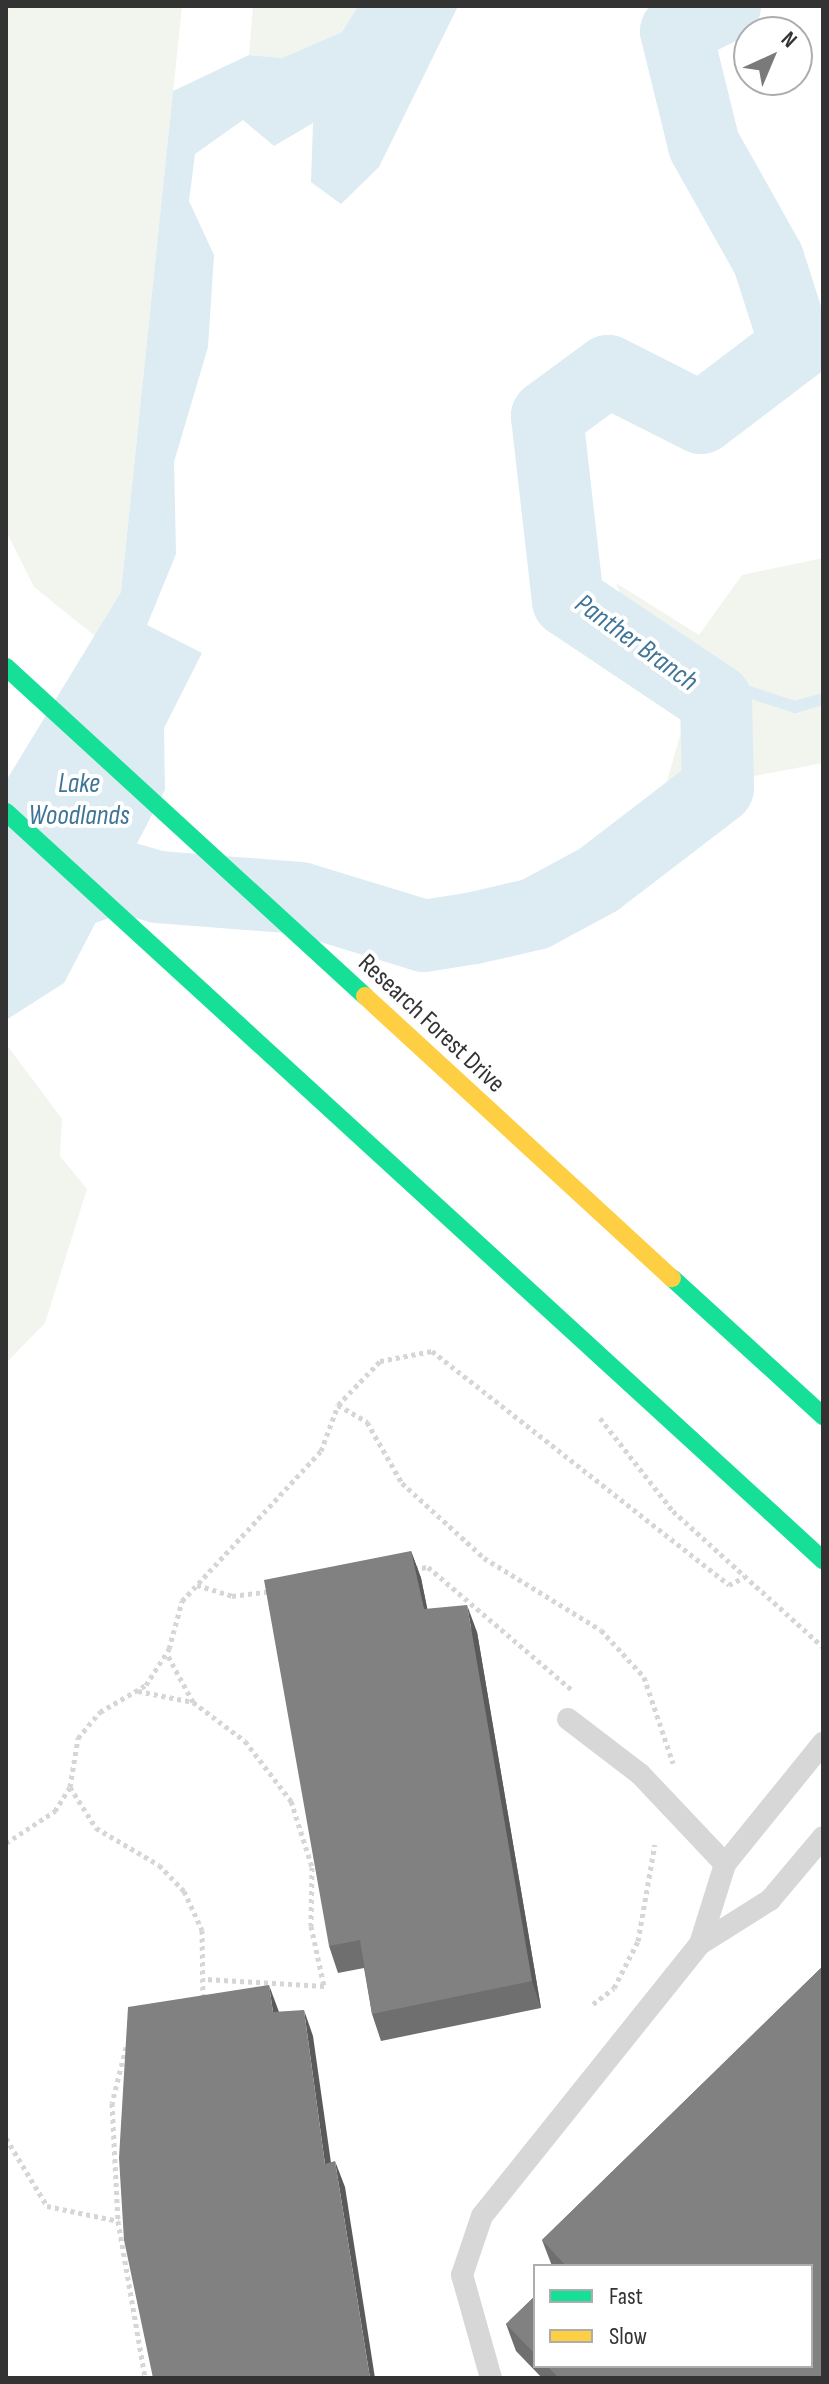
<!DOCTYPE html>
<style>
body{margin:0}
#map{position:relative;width:829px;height:2384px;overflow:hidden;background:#fff;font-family:"Sofia Sans Condensed",sans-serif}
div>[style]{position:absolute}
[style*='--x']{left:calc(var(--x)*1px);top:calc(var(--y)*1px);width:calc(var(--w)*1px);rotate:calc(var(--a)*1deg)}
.green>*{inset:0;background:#f1f5ed}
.water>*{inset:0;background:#ddebf3}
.stream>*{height:12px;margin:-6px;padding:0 6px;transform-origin:6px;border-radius:6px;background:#ddebf3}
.river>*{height:72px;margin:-36px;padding:0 36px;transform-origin:36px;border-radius:36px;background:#ddebf3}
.path>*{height:5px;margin-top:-2.5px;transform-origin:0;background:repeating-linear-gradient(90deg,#d6d6d6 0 4px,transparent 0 8px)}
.lane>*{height:22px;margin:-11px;padding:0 11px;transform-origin:11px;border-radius:11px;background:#d7d7d7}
.fast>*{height:18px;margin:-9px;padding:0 9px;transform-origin:9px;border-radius:9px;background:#16e098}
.slow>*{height:18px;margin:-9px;padding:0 9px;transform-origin:9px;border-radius:9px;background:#ffcf43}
.wall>*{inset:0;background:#6f6f6f}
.shaded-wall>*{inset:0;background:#5a5a5a}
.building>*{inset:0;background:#818181}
span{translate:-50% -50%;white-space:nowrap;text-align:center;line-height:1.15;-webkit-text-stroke:8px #fff;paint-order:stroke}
.street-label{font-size:26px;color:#333}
.water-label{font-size:28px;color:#3f7597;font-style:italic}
.frame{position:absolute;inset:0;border:8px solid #333;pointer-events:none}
.legend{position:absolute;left:533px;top:2264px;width:280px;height:104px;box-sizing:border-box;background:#fff;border:2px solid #adadad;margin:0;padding:10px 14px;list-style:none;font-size:24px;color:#333}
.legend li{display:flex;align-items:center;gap:16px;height:40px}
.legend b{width:40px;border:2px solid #adadad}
.north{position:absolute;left:733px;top:16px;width:80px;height:80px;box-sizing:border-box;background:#fff;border:2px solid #adadad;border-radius:50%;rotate:44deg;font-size:22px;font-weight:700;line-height:32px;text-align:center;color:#333}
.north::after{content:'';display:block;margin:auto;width:28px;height:36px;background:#7a7a7a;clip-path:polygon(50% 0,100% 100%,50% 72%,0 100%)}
</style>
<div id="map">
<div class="green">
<div style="clip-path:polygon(6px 6px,182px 6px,121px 592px,95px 636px,34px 587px,6px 531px)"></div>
<div style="clip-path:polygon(253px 6px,358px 6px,342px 32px,282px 58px,249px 55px)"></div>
<div style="clip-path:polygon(823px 558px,823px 763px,749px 777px,672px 838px,655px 823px,688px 708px,603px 637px,631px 622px,616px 583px,699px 635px,742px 575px)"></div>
<div style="clip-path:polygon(6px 1044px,62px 1119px,60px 1156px,87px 1189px,45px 1323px,6px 1363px)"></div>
</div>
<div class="water">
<div style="clip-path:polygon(358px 6px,458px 6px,379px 167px,341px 204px,311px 182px,313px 123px,274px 146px,243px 120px,195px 154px,189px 201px,214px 255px,208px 347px,174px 462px,176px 554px,147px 625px,202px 653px,164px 728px,165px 790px,64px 983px,6px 1020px,6px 781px,121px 592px,173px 91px,249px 55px,282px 58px,342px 32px)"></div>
</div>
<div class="stream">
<div style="--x:716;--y:700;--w:31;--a:-17"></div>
<div style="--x:746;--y:691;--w:52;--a:18.1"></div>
<div style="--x:795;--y:707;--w:29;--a:-16"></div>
</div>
<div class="river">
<div style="--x:6;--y:916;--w:121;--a:-19.3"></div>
<div style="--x:120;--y:876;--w:40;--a:16"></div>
<div style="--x:158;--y:887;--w:142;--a:4.4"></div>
<div style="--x:300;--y:898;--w:130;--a:17"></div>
<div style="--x:424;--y:936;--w:51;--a:-9.1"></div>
<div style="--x:474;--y:928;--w:63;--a:-12.9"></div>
<div style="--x:535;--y:914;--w:72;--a:-28.4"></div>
<div style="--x:598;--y:880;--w:151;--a:-37.5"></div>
<div style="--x:718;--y:788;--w:88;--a:-91.3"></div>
<div style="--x:716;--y:700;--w:178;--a:-146.2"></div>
<div style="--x:568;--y:601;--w:186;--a:-96.5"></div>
<div style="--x:547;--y:416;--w:76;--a:-36.4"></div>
<div style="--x:608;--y:371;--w:104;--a:26.8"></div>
<div style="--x:701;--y:418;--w:119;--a:-37.2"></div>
<div style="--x:796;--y:346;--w:91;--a:-107.8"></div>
<div style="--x:768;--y:259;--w:131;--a:-119.3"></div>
<div style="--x:704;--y:145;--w:117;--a:-103.8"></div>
<div style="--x:676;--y:31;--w:55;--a:-27"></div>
</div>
<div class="path">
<div style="--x:338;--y:1405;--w:61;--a:-46.3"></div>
<div style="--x:380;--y:1361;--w:53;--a:-10.9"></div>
<div style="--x:432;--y:1351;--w:378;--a:38.2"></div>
<div style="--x:729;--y:1585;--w:18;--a:-27"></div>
<div style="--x:600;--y:1418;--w:118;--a:51.9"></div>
<div style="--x:673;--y:1511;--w:202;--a:42.2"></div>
<div style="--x:414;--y:1569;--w:14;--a:-8"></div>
<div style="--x:428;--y:1567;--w:188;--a:40.5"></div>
<div style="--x:197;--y:1585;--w:37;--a:17"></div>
<div style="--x:232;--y:1596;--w:38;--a:-7"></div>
<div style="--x:138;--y:1691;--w:56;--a:11.3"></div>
<div style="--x:193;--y:1702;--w:55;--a:-118.4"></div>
<div style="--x:193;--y:1702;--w:65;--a:36.9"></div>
<div style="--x:245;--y:1741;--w:76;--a:52.5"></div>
<div style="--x:291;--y:1801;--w:69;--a:72.3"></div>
<div style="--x:312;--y:1867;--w:59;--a:91"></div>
<div style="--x:311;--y:1926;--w:61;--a:77.8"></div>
<div style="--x:324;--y:1986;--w:119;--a:-176.6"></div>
<div style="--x:70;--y:1787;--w:49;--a:57.6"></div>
<div style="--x:96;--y:1828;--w:73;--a:30.4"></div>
<div style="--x:159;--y:1865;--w:36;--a:46"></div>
<div style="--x:184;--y:1891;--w:43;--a:65.2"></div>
<div style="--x:202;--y:1930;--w:71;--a:89.2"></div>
<div style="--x:6;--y:1843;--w:59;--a:-33.1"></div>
<div style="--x:55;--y:1811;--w:28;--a:-58"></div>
<div style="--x:70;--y:1787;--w:50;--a:-80.7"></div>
<div style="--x:78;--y:1738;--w:34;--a:-50"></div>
<div style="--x:100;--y:1712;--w:53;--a:-30.4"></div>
<div style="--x:146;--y:1685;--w:43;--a:-57.4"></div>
<div style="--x:169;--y:1649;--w:50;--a:-74.8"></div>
<div style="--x:182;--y:1601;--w:205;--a:-47.2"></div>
<div style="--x:321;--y:1451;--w:49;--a:-69.7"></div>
<div style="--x:338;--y:1405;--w:34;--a:30"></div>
<div style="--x:367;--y:1422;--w:70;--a:60.2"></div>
<div style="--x:402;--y:1483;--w:111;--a:42.4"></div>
<div style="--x:484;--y:1558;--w:137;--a:31.6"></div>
<div style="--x:601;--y:1630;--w:64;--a:47.5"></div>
<div style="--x:644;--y:1677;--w:91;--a:71.4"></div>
<div style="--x:593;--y:2004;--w:26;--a:-37"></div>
<div style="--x:614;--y:1988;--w:53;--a:-62.9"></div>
<div style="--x:638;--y:1941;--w:98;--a:-80.1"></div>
<div style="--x:126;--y:2047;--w:58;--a:104"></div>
<div style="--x:112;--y:2103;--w:118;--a:87.1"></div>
<div style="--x:118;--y:2221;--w:159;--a:80.2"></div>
<div style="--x:6;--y:2138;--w:79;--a:58.9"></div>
<div style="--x:47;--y:2206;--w:73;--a:11.9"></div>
</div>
<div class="lane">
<div style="--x:568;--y:1719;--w:91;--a:37.4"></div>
<div style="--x:640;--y:1774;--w:124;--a:46.6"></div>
<div style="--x:700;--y:1944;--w:83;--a:-32.2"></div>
<div style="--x:770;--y:1900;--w:82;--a:-49.9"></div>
<div style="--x:491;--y:2378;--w:107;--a:-105.7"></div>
<div style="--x:462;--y:2275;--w:62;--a:-71.3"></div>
<div style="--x:482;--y:2216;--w:349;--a:-51.3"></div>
<div style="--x:700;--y:1944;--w:84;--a:-72.6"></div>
<div style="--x:725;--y:1864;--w:156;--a:-51"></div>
</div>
<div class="fast">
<div style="--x:6;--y:667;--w:487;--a:42.5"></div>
<div style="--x:6;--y:812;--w:1108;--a:42.48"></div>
<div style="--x:672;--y:1278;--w:205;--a:42.4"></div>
</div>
<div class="slow">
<div style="--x:365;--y:996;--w:417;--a:42.6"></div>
</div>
<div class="wall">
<div style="clip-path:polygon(411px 1551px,421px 1578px,427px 1609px,477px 1632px,541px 2008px,381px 2041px,372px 2014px,364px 1968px,338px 1973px,329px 1946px)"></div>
<div style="clip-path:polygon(823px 1966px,823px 2378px,542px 2378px,516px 2351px,506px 2324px,535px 2296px,535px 2366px,811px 2366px,811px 2266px,552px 2266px,542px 2240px)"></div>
</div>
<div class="shaded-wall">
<div style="clip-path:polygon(411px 1551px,421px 1578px,433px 1636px,424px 1609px)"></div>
<div style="clip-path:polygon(467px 1605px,477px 1632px,541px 2008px,532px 1981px)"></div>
<div style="clip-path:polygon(269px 1985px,279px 2012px,273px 2012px)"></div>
<div style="clip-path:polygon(304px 2010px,313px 2036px,335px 2191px,325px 2164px)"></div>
<div style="clip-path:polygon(335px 2161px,345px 2187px,375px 2378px,370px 2378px)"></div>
</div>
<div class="building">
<div style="clip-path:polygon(411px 1551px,424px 1609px,467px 1605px,532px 1981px,372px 2014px,360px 1940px,329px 1946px,264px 1580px)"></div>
<div style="clip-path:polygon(823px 1966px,823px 2378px,559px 2378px,547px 2366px,811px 2366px,811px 2266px,566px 2266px,542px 2240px)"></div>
<div style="clip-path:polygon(269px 1985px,273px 2012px,304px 2010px,325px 2164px,335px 2161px,370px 2378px,153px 2378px,124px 2240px,119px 2158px,128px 2007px)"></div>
<div style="clip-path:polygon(535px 2296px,535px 2354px,506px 2324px)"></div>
</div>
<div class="street-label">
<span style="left:431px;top:1024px;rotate:43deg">Research Forest Drive</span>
</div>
<div class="water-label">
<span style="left:636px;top:643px;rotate:36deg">Panther Branch</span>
<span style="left:79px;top:800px">Lake<br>Woodlands</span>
</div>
<div class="frame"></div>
<ul class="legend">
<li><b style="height:10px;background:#16e098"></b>Fast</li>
<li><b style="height:10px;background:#ffcf43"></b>Slow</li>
</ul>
<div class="north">N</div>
</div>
